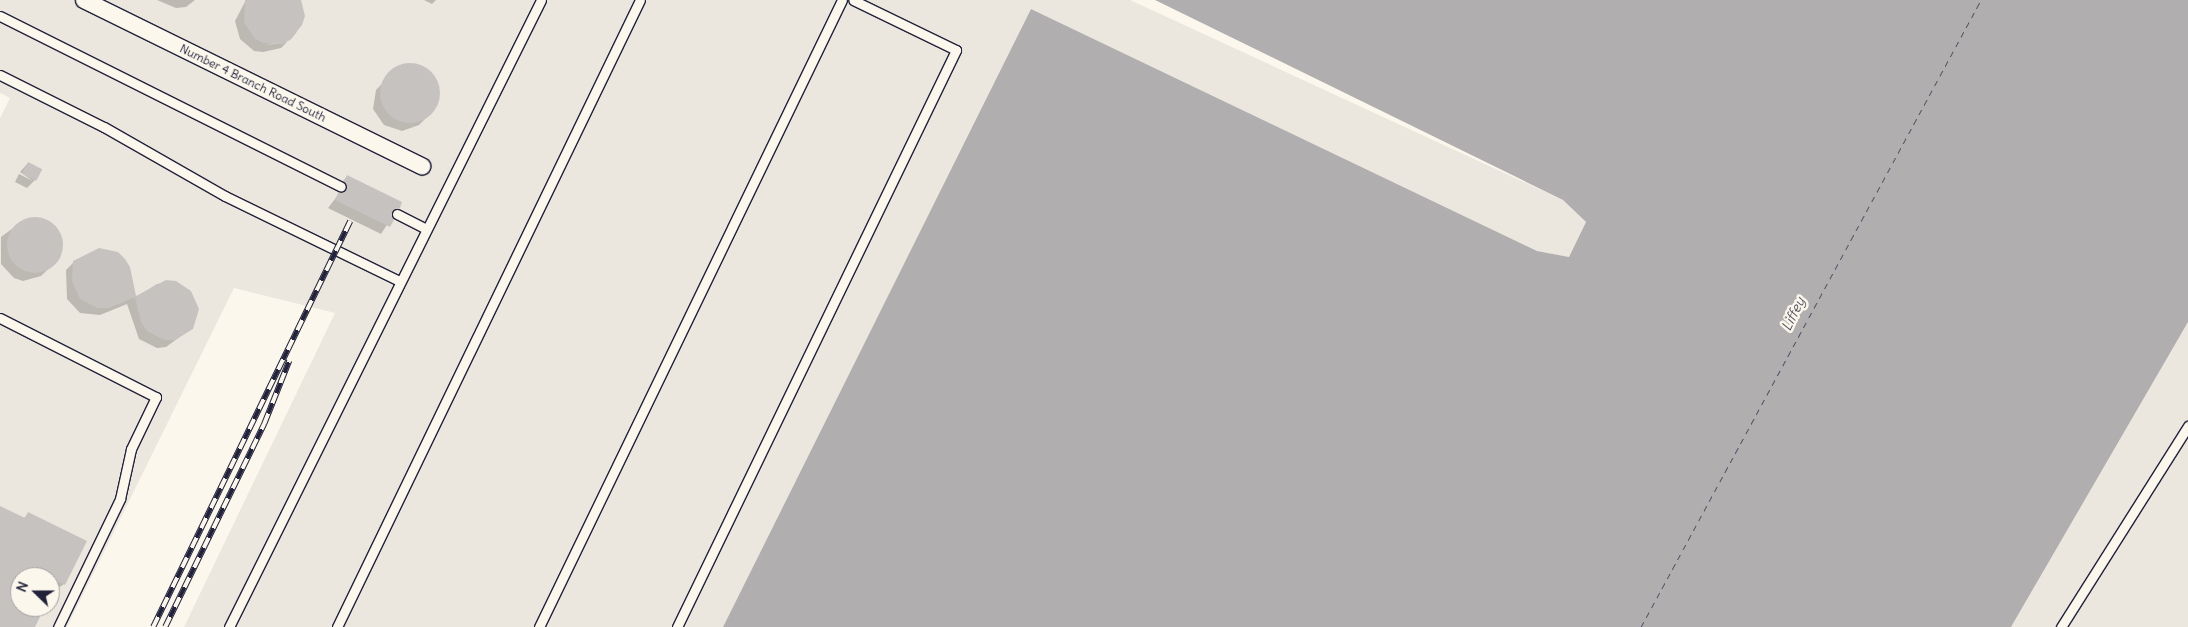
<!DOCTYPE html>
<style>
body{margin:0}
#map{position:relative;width:2188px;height:627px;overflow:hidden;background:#fbf7ec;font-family:Delius,sans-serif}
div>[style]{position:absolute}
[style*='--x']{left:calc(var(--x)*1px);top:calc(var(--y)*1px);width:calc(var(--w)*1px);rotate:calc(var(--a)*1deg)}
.built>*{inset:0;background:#ebe7df}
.water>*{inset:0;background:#b1aeb0}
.shadow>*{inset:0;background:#0003}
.ferry>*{height:1px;margin-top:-0.5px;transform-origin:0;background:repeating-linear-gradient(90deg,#545364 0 6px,transparent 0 11px)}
.building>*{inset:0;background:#c6c2c0;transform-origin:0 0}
.round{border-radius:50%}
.roads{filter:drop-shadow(1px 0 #22223b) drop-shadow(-1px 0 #22223b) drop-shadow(0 1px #22223b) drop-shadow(0 -1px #22223b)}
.service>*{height:9px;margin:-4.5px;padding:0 4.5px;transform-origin:4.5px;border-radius:4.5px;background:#fbf7ec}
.minor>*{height:16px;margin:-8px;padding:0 8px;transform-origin:8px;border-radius:8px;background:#fbf7ec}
.rail>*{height:5.5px;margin-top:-2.75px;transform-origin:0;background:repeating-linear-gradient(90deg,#fbf7ec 0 11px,#22223b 0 22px);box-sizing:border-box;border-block:1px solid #22223b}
span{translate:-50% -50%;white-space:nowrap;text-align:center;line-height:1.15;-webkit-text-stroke:5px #fbf7ec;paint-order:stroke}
.street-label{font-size:12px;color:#22223b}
.water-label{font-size:14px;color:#545364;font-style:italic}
.north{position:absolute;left:10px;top:567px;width:50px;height:50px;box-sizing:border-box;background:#fbf7ec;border:1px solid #a4a2a5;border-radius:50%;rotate:292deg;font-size:14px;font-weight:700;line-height:20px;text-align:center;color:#22223b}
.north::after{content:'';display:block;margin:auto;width:18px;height:22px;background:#22223b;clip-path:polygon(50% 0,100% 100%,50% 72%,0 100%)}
</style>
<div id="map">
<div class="built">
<div style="clip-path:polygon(evenodd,0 0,1130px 0,1563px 200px,1586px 222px,1569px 257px,1537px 251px,1031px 9px,723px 627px,184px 627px,335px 313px,234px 288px,67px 627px,0 627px,0 118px,10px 98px,0 93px,0 0,20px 577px,50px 577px,50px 607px,20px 607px,20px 577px)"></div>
<div style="clip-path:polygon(2188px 322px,2188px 627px,2011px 627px,2150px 384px)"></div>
</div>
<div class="water">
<div style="clip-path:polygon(1155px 0,2188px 0,2188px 322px,2011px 627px,723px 627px,1031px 9px,1537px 251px,1569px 257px,1586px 222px,1563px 200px)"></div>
</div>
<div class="shadow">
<div style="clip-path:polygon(157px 0,195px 0,186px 7px,176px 8px)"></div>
<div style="clip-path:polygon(246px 0,300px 0,303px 16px,296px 33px,291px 39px,266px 45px,287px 42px,281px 48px,263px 52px,254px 51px,240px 39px,235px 21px)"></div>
<div style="clip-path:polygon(424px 0,436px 0,432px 4px)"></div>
<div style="clip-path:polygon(407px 65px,426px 69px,432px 75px,439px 92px,434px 109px,428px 116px,419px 125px,402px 131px,384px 125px,373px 109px,376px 90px,398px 67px)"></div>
<div style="clip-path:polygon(28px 163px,40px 169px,35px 180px,27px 188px,15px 182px,19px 174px,33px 181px,20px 172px)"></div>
<div style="clip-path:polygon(347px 177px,398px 208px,381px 234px,328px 208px,338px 195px,339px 185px)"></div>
<div style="clip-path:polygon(41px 218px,49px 221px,60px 234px,60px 258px,41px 276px,23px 281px,14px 278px,1px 264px,1px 237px,24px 220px)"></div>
<div style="clip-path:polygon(74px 262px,129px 267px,135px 298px,157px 284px,175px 282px,192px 328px,166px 347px,157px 348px,139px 339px,127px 304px,100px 315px,80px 313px,67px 299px,66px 270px)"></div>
<div style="clip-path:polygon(0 507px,23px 519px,28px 514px,64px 584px,50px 594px,50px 577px,20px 577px,20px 607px,44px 607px,34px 627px,0 627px)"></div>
</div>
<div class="ferry">
<div style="--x:1641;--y:627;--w:713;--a:-61.53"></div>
</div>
<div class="building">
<div style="clip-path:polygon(245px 0,301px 0,305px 16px,302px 25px,290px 40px,282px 44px,263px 43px,254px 38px,244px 22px)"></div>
<div class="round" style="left:380px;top:63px;width:60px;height:60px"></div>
<div style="left:28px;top:162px;width:16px;height:13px;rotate:27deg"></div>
<div style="clip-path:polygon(347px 175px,402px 202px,400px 208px,391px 212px,394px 220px,390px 227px,335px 200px,338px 193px,347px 189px,344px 181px)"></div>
<div class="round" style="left:7px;top:217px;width:56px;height:56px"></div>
<div style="clip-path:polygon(99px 248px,118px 252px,125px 259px,130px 267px,136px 296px,166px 280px,176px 281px,191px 291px,199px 309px,193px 329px,175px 340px,165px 340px,147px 331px,141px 322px,135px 297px,109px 308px,98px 308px,80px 299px,72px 281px,73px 261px)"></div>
<div style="clip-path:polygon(0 506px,25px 518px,28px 512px,87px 541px,65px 585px,50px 577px,20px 577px,20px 607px,45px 607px,35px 627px,0 627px)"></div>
</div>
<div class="roads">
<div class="service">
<div style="--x:0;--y:16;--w:381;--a:26.6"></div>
<div style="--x:0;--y:75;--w:116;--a:26.6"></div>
<div style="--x:104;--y:127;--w:139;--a:29.7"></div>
<div style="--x:225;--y:196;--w:194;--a:26"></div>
<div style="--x:397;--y:214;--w:33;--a:27"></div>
<div style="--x:0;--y:318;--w:175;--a:26.9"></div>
<div style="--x:156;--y:397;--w:58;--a:115.7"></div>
<div style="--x:131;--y:449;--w:51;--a:102.4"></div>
<div style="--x:120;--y:499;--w:142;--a:115.8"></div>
<div style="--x:229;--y:627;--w:700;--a:-63.54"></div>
<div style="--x:337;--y:627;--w:696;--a:-64.21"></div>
<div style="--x:539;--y:627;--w:696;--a:-64.21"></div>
<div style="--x:677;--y:627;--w:641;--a:-64.19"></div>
<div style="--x:956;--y:50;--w:114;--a:-154.1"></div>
<div style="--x:2061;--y:627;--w:238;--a:-57.7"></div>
</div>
<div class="minor">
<div style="--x:84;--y:0;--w:377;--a:26.2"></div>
</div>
</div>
<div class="rail">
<div style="--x:153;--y:627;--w:451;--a:-64.1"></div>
<div style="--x:165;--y:627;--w:226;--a:-64"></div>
<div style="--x:264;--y:424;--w:68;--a:-68.4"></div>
</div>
<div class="street-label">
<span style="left:253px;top:83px;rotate:26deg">Number 4 Branch Road South</span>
</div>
<div class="water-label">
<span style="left:1793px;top:314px;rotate:-64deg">Liffey</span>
</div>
<div class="north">N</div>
</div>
